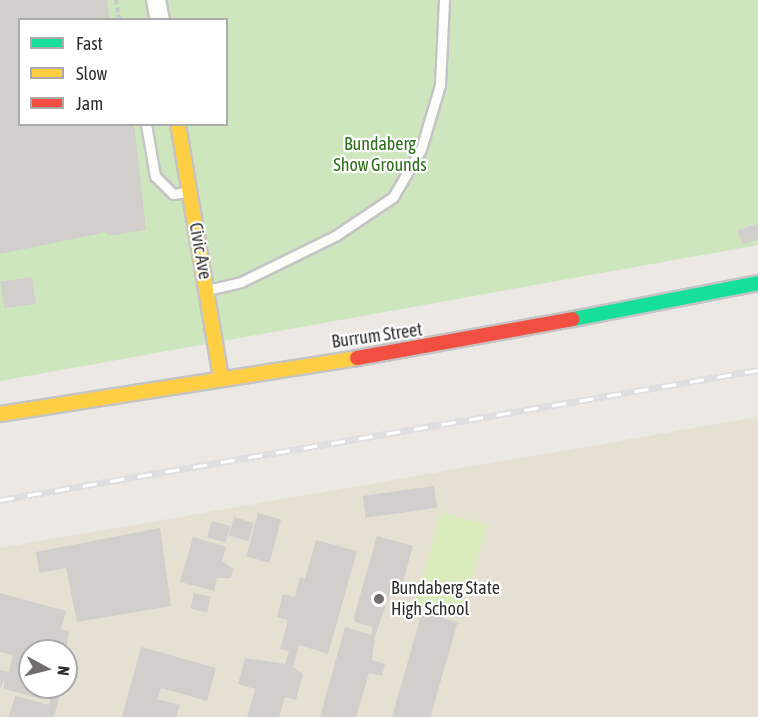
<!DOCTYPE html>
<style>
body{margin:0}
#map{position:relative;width:758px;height:717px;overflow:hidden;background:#ece8e4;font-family:"Asap Condensed",sans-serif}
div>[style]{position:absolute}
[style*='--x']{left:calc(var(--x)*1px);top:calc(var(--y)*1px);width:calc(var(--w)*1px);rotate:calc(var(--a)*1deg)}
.education>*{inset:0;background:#e6e0d3}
.green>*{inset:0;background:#cee6be}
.pitch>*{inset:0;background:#d9eabb;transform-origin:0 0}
.building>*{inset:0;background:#d1cecb;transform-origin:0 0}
.path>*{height:4px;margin-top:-2px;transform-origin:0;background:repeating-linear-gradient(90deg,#c9c9c8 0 4.5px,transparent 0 7.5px)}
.roads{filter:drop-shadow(2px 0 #c5c4c5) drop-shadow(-2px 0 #c5c4c5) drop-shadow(0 2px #c5c4c5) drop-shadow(0 -2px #c5c4c5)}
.lane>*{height:9px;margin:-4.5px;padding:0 4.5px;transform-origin:4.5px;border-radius:4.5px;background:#fcfcfb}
.street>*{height:18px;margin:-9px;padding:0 9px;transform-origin:9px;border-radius:9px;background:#fcfcfb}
.fast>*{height:14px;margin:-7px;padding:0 7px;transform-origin:7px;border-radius:7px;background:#16e098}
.slow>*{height:14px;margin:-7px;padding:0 7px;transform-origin:7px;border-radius:7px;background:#ffcf43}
.jam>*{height:14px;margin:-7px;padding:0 7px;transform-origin:7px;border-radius:7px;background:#f24e42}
.rail>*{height:7px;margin-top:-3.5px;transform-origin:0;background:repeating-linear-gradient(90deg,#fff 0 14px,#dfdfe1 0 28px);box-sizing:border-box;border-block:2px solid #dfdfe1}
.dots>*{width:16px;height:16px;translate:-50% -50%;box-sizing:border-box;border:3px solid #fff;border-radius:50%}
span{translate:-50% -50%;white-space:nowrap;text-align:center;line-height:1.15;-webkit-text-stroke:4.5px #fff;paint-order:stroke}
.park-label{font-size:18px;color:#2c6e1b}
.street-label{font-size:18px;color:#2e2e2e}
.poi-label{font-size:18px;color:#2e2e2e}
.left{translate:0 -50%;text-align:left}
.legend{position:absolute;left:18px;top:18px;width:210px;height:108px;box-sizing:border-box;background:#fff;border:2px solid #ababab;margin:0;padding:8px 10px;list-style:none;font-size:18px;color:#2e2e2e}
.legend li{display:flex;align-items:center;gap:12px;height:30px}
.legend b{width:30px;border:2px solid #ababab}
.north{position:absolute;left:18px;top:639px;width:60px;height:60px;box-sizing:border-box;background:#fff;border:2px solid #ababab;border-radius:50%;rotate:97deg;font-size:16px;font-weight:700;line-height:24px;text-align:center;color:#2e2e2e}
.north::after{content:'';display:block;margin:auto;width:21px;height:27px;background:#706f6e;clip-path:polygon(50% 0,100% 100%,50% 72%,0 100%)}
</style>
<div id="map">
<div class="education">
<div style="clip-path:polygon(evenodd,758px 417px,758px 717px,0 717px,0 548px,758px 417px,30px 651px,66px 651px,66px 687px,30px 687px,30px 651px)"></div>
</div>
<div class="green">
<div style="clip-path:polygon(evenodd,0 0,758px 0,758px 245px,0 381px,0 0,20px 20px,226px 20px,226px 124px,20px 124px,20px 20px)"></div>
</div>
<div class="pitch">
<div style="left:441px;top:512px;width:48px;height:96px;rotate:16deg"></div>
</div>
<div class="building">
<div style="clip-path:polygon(0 0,107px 0,110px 20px,20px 20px,20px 124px,134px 124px,146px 230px,108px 236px,107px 232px,0 254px)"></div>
<div style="clip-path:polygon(758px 224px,758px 239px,743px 245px,737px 230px)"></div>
<div style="left:32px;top:277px;width:27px;height:32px;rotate:82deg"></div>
<div style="left:434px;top:486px;width:22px;height:72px;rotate:82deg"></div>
<div style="left:258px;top:513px;width:24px;height:45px;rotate:15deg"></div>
<div style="left:234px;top:517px;width:21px;height:19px;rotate:17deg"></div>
<div style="left:212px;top:521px;width:19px;height:17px;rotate:16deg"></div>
<div style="clip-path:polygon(160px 528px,171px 606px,77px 622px,66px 568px,39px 573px,36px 552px)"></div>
<div style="clip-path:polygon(377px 536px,413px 546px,401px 589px,392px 587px,375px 636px,372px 660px,385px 664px,382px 676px,369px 673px,356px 717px,320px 717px,345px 627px,371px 635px,373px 627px,355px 622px,354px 617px)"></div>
<div style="clip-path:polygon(193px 537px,226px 547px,222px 561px,233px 569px,231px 578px,217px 578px,214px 591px,180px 582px)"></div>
<div style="clip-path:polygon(316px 540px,357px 551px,328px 654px,299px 645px,293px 667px,303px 674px,296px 700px,285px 697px,279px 717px,247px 717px,255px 689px,238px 684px,245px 658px,285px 664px,289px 651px,280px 649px,288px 620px,277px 617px,283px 594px,295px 597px,300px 577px,305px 579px)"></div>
<div style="clip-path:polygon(0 593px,66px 611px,61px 629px,69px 631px,66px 651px,30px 651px,30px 687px,45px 687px,42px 699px,4px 689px,4px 679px,0 689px,0 670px,9px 672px,13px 655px,0 652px)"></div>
<div style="left:194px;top:593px;width:17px;height:16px;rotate:13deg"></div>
<div style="left:422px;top:612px;width:37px;height:109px;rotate:16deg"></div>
<div style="clip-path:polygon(141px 647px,216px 668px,207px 701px,161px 688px,157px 699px,180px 705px,176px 717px,122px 717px)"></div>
<div style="clip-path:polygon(53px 687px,62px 687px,54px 717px,0 717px,9px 716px,15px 696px,49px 705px)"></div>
</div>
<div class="path">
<div style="--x:116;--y:0;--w:20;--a:81"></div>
</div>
<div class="roads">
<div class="lane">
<div style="--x:146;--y:124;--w:53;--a:80.2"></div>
<div style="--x:155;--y:176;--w:25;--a:45"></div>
<div style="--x:173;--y:194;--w:14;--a:-8"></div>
<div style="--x:207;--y:290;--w:35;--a:-13"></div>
<div style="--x:241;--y:282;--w:105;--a:-26.1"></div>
<div style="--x:335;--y:236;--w:70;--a:-33.9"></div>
<div style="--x:393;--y:197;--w:56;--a:-59.7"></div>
<div style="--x:421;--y:149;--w:67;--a:-73.5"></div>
<div style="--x:440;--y:85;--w:85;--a:-87.3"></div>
</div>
<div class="street">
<div style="--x:156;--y:0;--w:20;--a:79"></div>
</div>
<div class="fast">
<div style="--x:573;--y:319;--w:188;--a:-11"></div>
</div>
<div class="slow">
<div style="--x:178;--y:124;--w:257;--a:80.4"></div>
<div style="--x:0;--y:414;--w:361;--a:-8.9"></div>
</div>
<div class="jam">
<div style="--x:357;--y:358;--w:219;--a:-10.2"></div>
</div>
</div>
<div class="rail">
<div style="--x:0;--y:500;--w:769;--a:-9.73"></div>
</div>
<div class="dots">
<div style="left:379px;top:599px;background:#706f6e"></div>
</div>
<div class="park-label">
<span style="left:380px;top:155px">Bundaberg<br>Show Grounds</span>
</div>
<div class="street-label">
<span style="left:200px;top:251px;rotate:80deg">Civic Ave</span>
<span style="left:377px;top:336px;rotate:-8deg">Burrum Street</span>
</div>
<div class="poi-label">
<span class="left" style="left:391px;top:599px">Bundaberg State<br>High School</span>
</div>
<ul class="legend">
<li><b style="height:8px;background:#16e098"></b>Fast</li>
<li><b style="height:8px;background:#ffcf43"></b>Slow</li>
<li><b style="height:8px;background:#f24e42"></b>Jam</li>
</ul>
<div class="north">N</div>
</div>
